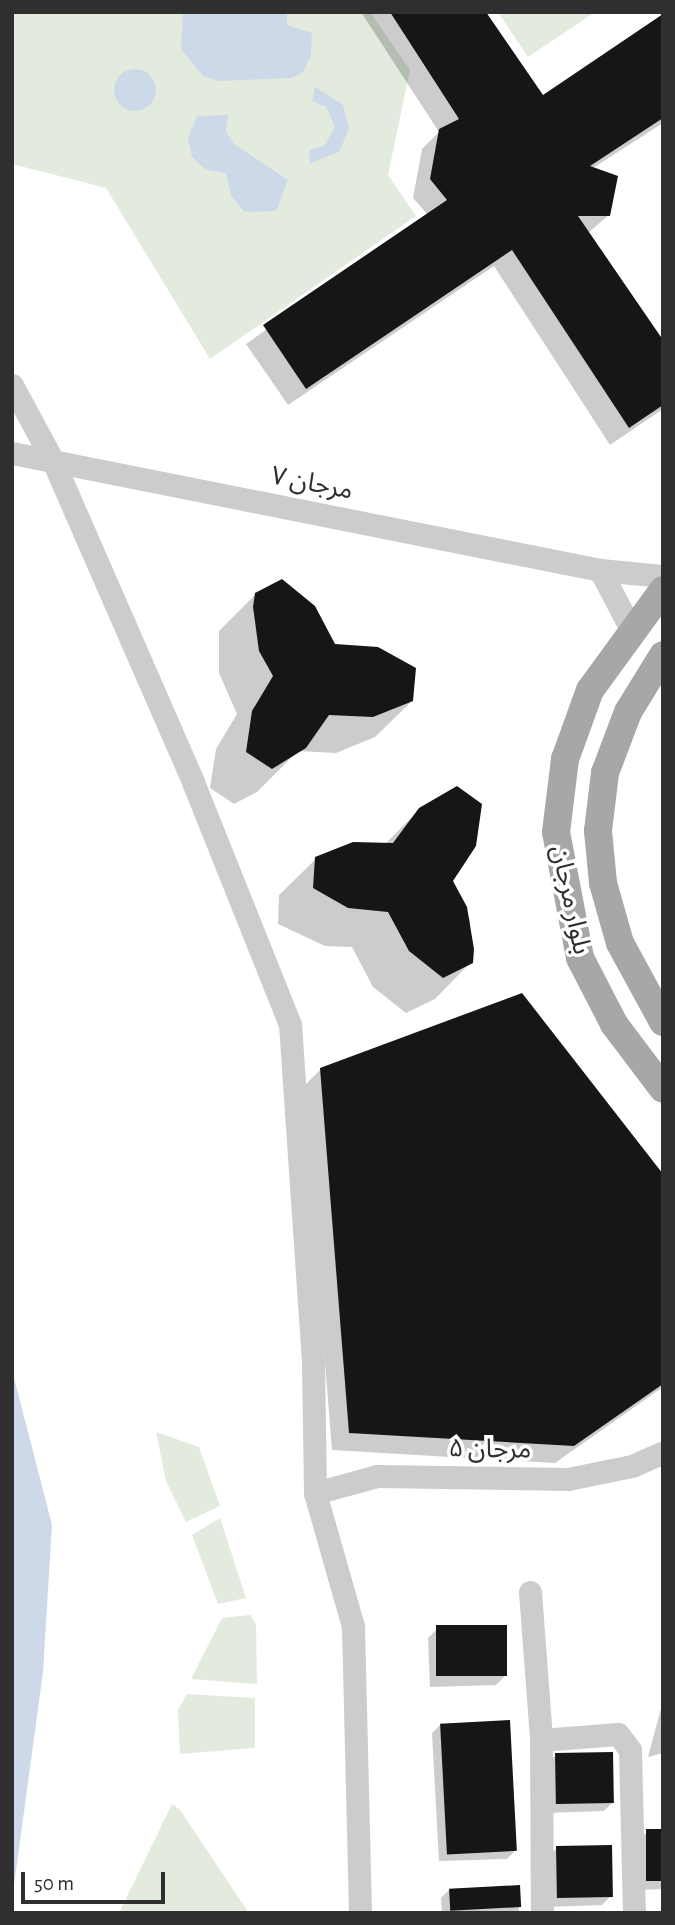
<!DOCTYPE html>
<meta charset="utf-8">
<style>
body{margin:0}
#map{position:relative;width:675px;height:1925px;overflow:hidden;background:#fff;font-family:"Alegreya Sans","Noto Sans Arabic",sans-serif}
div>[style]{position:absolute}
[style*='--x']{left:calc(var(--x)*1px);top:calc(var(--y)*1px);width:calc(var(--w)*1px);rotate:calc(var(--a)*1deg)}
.green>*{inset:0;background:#e3ebdf}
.water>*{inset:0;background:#cdd9e9}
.round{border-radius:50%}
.shadow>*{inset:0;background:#0003}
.building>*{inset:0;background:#161616;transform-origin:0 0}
.minor>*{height:23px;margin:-11.5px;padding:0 11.5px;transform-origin:11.5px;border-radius:11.5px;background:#ccc}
.major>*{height:28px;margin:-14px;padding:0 14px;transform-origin:14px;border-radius:14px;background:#a7a7a7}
span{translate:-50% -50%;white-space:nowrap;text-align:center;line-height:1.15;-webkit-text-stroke:7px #fff;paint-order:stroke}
.street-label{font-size:26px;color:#2f2f2f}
.frame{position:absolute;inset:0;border:14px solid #2f2f2f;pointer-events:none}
.scale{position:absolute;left:21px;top:1872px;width:144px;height:32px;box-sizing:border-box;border:4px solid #2f2f2f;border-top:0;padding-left:9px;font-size:21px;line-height:24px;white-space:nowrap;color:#2f2f2f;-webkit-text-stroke:5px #fff;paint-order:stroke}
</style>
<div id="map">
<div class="green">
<div style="clip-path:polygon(12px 12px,370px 12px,410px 70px,388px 175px,416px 216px,210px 359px,106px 188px,12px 164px)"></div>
<div style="clip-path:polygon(498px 12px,595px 12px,528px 57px)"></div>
<div style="clip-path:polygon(156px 1432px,199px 1447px,220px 1506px,186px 1522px,166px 1481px)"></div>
<div style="clip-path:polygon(220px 1518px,246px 1598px,218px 1604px,192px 1535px)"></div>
<div style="clip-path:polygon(250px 1615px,256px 1624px,257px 1684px,191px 1679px,222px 1618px)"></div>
<div style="clip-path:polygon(187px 1694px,255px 1698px,255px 1748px,180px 1754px,178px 1710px)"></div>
<div style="clip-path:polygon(172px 1804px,180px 1810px,249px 1913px,119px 1913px)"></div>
</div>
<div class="water">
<div style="clip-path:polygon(183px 12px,287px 12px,287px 25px,312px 33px,311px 56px,303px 72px,292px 78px,218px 81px,203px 76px,181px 49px)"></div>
<div class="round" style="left:114px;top:69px;width:42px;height:42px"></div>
<div style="clip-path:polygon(315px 87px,343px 105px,349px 128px,340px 151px,310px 164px,309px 150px,324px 146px,335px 127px,326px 107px,312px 101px)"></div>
<div style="clip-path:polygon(228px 115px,226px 131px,234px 144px,288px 180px,276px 211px,245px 212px,231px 196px,226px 173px,206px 170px,192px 157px,188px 138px,197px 116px)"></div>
<div style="clip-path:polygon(12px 1370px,52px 1525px,43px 1672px,12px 1900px)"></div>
</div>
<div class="shadow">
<div style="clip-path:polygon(361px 12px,484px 12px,542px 98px,663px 16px,663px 123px,593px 168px,609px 215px,588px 233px,663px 343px,663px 409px,610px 445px,494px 266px,288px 405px,246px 344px,428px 215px,413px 198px,422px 149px,439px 132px)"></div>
<div style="clip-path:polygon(256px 594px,412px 701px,375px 737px,336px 753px,298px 751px,257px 792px,234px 804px,210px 788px,216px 749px,237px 714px,219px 673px,219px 631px)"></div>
<div style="clip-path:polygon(420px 809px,470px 920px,471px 962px,435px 999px,406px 1013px,373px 987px,352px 947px,325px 946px,278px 924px,279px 895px,316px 859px,384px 845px)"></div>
<div style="clip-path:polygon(321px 1069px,663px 1177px,663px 1387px,555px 1463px,332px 1450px,303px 1087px)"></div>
<div style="clip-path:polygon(437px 1629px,505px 1676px,496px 1685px,430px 1687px,428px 1638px)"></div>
<div style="clip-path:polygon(663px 1701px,663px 1753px,648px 1757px)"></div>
<div style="clip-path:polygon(441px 1724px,516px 1850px,507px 1859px,439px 1861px,432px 1733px)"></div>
<div style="clip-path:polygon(556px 1755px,613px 1802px,604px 1811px,547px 1813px,547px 1764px)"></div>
<div style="clip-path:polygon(663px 1831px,663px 1889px,639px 1890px,638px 1841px,647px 1832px)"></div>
<div style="clip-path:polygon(556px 1849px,611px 1896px,602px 1905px,548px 1907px,547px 1858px)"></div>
<div style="clip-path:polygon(518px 1887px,519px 1913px,442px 1913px,441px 1898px,450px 1889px)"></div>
</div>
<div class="building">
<div style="clip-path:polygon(390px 12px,486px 12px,543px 95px,663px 14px,663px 118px,590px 166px,618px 176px,610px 216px,578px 216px,663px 340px,663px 405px,629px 428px,512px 250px,306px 389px,263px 325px,447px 200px,430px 179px,439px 129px,459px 119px)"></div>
<div style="clip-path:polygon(282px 579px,315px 606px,335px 644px,378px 647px,416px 668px,413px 701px,373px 717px,329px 715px,306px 748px,272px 769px,246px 752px,252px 711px,273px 676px,259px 651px,253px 607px,255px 593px)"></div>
<div style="clip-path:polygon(457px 786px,482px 804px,476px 846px,453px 881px,467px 907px,474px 949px,473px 963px,443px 978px,409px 951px,388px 912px,348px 908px,313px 888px,315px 857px,353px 842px,393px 843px,419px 808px)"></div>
<div style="clip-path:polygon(522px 993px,663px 1174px,663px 1384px,574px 1446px,349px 1433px,320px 1068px)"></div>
<div style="left:507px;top:1625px;width:51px;height:71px;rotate:90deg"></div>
<div style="left:510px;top:1720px;width:131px;height:70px;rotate:87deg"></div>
<div style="left:613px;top:1752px;width:51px;height:58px;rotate:89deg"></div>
<div style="left:663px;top:1829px;width:52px;height:17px;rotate:90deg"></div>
<div style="left:612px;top:1845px;width:52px;height:56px;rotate:89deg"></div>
<div style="left:520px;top:1885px;width:22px;height:71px;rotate:87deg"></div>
</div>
<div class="minor">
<div style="--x:12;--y:385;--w:86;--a:61.7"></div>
<div style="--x:53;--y:461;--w:350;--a:66.4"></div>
<div style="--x:193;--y:782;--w:261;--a:68.2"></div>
<div style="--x:290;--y:1024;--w:340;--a:86.1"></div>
<div style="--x:313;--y:1363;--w:130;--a:89.1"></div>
<div style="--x:315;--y:1493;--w:138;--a:74.1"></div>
<div style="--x:353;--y:1626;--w:287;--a:88.6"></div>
<div style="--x:12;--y:453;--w:600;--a:11.25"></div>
<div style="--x:600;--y:570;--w:63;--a:5.4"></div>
<div style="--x:600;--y:570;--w:67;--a:62.3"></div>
<div style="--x:315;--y:1493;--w:64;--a:-15.3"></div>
<div style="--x:377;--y:1476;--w:191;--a:0.9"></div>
<div style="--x:568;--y:1479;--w:65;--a:-11.5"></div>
<div style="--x:632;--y:1466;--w:34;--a:-24"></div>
<div style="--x:530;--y:1592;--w:148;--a:85.7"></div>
<div style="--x:541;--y:1740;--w:173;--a:89.7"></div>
<div style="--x:541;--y:1740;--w:77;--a:-4.5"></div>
<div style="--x:618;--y:1734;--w:20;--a:53"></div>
<div style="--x:630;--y:1750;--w:163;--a:88.6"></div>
</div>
<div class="major">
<div style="--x:663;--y:590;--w:124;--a:126.1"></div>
<div style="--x:590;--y:690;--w:73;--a:109.9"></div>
<div style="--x:565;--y:759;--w:74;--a:97"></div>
<div style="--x:556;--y:832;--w:128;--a:79.2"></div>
<div style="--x:580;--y:958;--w:74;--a:62.7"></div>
<div style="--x:614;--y:1024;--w:81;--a:53"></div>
<div style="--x:663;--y:655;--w:67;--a:121.6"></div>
<div style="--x:628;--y:712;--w:65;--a:110.7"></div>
<div style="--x:605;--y:773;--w:58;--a:96.9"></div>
<div style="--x:598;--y:831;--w:52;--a:84.5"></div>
<div style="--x:603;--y:883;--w:62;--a:74.2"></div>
<div style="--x:620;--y:943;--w:90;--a:61.4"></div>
</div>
<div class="street-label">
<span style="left:312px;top:484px;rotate:11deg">مرجان ۷</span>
<span style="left:570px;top:900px;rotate:78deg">بلوار مرجان</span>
<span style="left:490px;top:1450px;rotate:1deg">مرجان ۵</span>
</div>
<div class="frame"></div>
<div class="scale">50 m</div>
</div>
